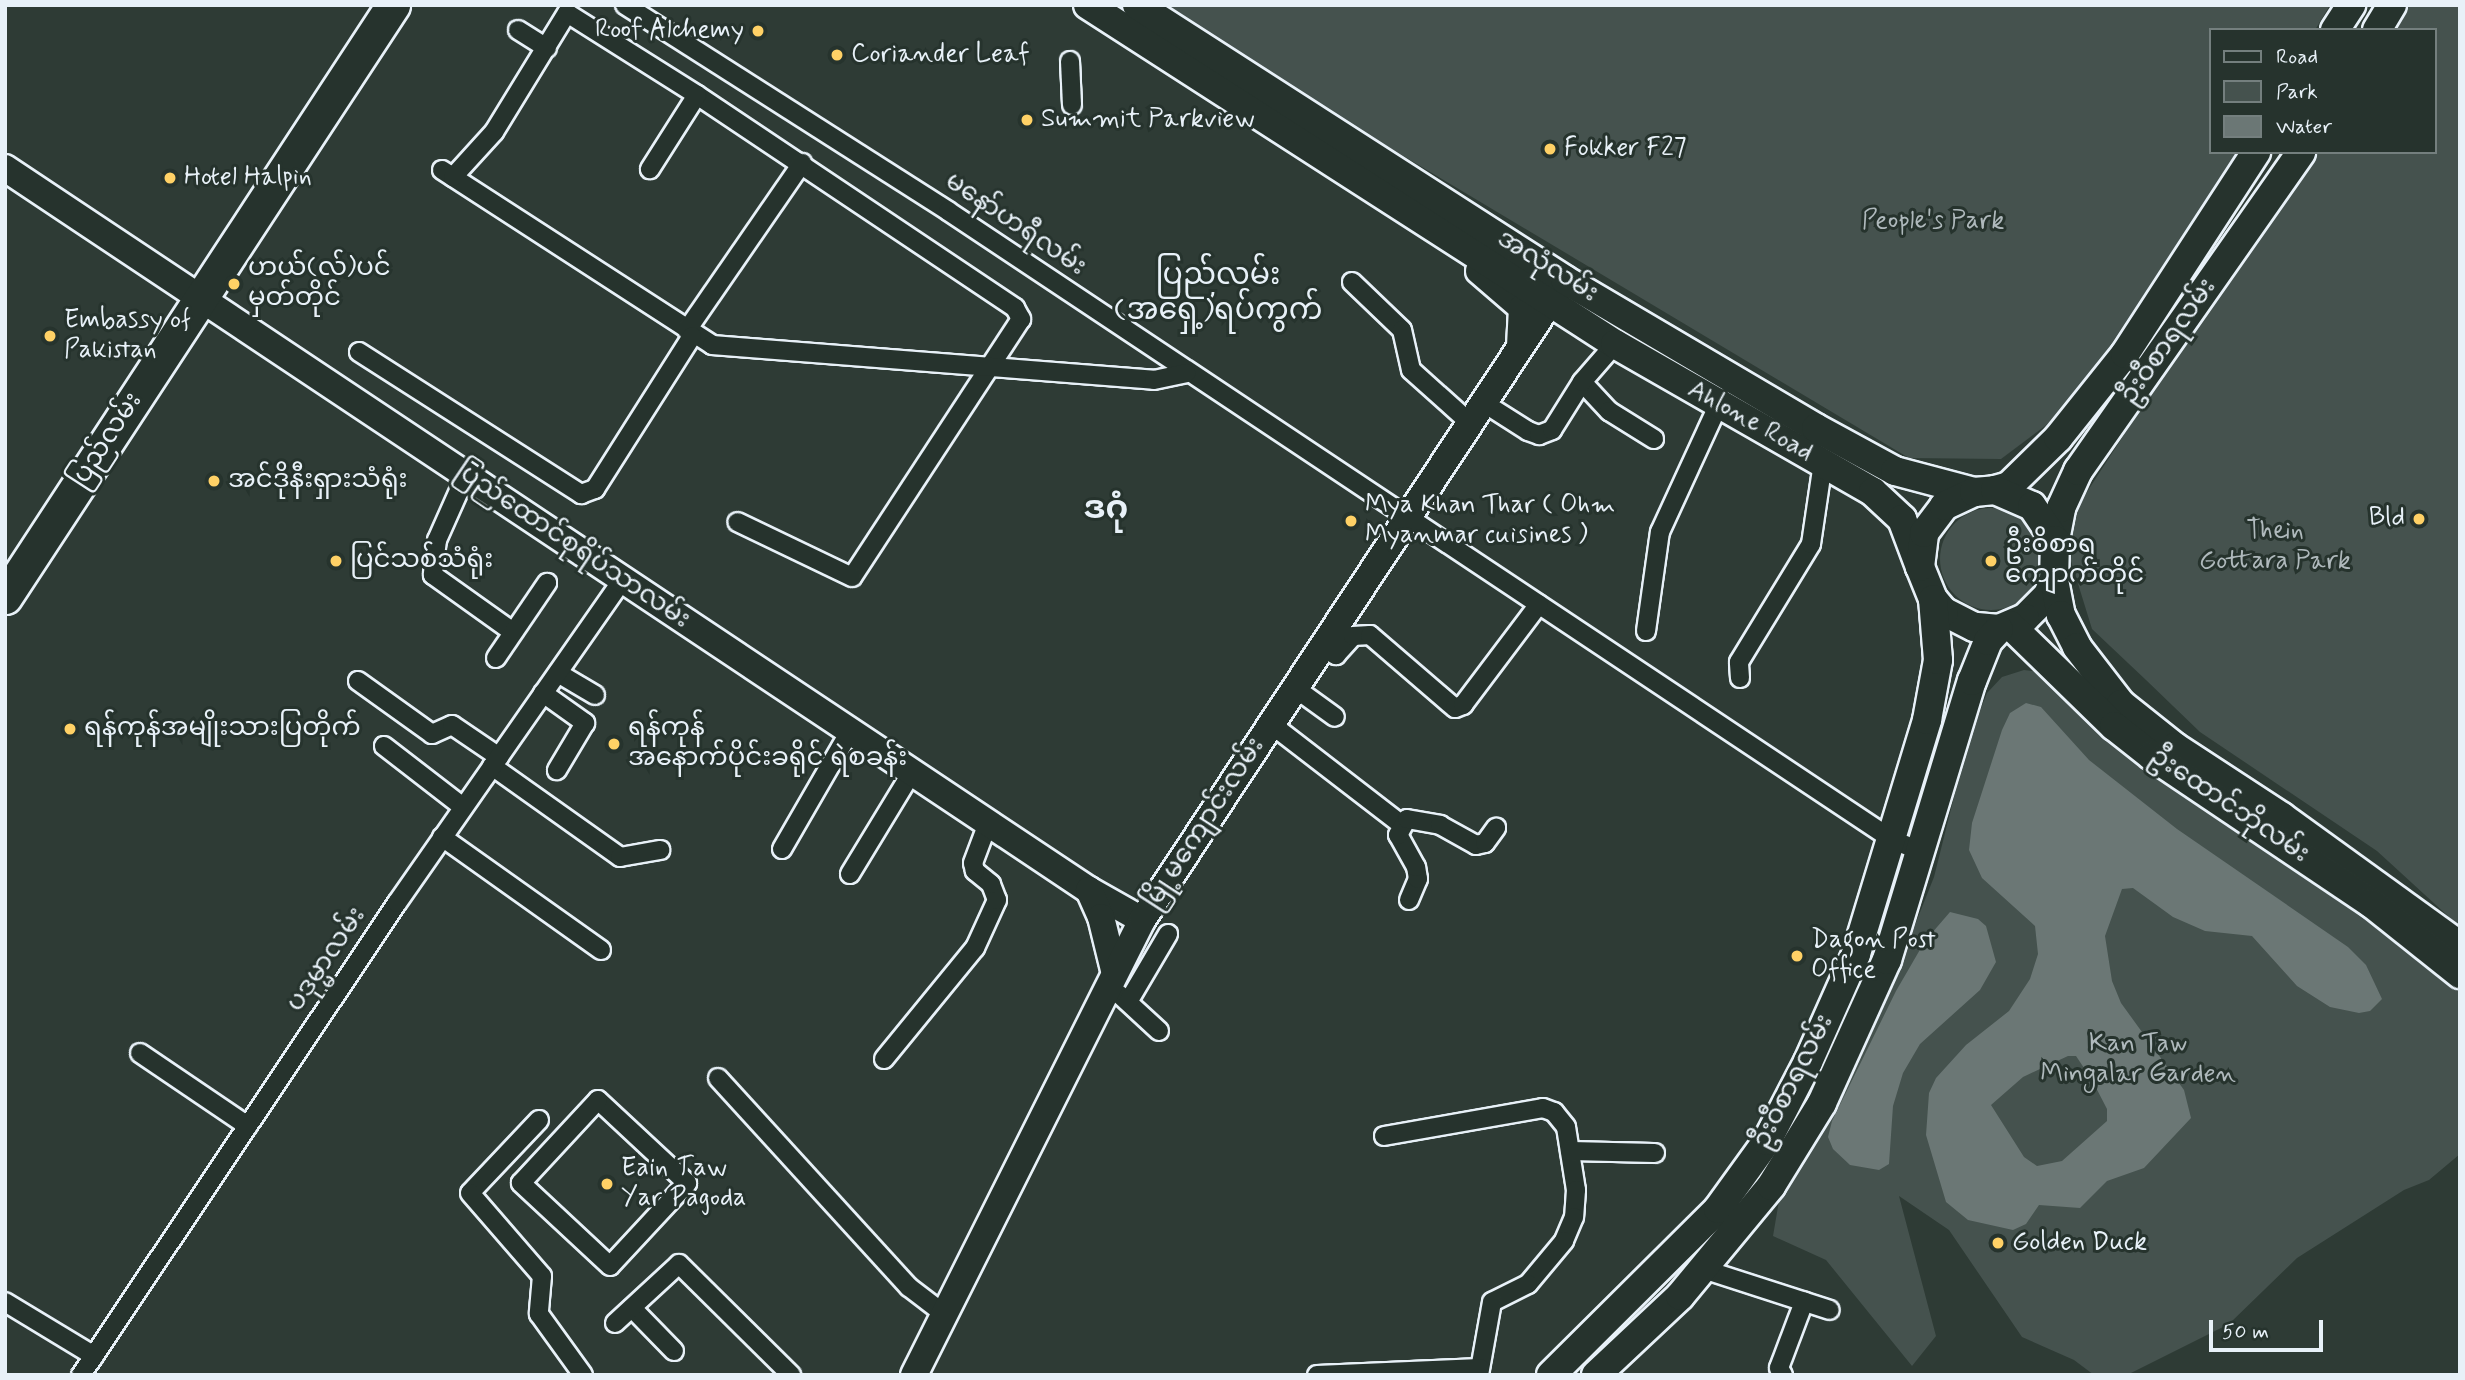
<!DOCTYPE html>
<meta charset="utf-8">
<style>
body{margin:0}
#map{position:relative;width:2465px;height:1380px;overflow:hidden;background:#2e3b35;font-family:Mynerve,"Noto Sans Myanmar",sans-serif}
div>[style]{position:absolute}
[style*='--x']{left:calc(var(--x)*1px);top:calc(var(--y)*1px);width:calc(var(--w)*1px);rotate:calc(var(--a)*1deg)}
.green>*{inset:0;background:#45524e}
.round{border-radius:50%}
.water>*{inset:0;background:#6b7775}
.roads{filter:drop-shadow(2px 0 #e8f1f8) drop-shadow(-2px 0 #e8f1f8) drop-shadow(0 2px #e8f1f8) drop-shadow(0 -2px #e8f1f8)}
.street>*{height:18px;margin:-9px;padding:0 9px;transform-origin:9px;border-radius:9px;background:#26332d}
.secondary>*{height:26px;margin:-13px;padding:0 13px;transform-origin:13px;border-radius:13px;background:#26332d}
.primary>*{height:28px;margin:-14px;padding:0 14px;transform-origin:14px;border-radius:14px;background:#26332d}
.highway>*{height:33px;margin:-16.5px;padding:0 16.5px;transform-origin:16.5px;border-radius:16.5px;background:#26332d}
.dots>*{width:19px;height:19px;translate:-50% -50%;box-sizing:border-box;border:4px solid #26332d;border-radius:50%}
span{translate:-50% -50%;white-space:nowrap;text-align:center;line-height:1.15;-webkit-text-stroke:6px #26332d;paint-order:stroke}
.poi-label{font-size:26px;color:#e8f1f8}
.right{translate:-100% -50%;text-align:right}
.left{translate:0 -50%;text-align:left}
.park-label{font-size:26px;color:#afb9bc}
.street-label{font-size:26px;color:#e8f1f8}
.quarter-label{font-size:30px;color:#e8f1f8}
.district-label{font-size:33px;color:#e8f1f8;font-weight:700}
.frame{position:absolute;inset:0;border:7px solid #e8f1f8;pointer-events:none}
.legend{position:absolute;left:2209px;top:28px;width:228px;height:126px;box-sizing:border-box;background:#26332d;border:2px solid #747f7e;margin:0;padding:9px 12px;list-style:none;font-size:21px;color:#e8f1f8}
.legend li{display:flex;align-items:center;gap:14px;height:35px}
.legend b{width:35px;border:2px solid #747f7e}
.scale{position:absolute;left:2209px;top:1320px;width:114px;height:32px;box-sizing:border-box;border:4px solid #e8f1f8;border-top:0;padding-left:9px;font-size:21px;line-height:24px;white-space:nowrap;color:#e8f1f8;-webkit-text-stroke:5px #26332d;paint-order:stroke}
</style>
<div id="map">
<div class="green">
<div style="clip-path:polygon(1167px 5px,2330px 5px,2315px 30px,2211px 30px,2211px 152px,2238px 152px,2069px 408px,2001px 459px,1909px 458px,1355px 127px)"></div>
<div style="clip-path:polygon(2400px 5px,2460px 5px,2460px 927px,2377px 851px,2200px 732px,2146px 680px,2092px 629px,2071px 561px,2074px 512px,2307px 152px,2435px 152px,2435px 30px,2385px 30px)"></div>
<div class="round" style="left:1940px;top:508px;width:102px;height:102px"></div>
<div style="clip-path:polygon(2024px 670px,2049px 673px,2376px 915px,2460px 993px,2460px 1154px,2429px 1180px,2404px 1190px,2297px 1258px,2229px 1324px,2127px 1375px,2094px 1375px,2074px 1360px,2022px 1337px,1949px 1230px,1899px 1196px,1936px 1336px,1912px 1366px,1826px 1260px,1773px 1236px,1783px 1177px,1897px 970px,1934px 877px,1968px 741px,1987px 693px,2002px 677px)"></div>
</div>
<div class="water">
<div style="clip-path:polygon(evenodd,2026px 703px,2041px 707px,2089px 760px,2177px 829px,2348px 947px,2366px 965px,2382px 999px,2370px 1011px,2359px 1013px,2330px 1007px,2297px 986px,2252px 936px,2205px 931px,2173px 917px,2133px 888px,2122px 889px,2105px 936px,2112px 981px,2121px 1003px,2184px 1090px,2191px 1118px,2144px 1168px,2107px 1181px,2080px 1208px,2039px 1205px,2026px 1224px,2013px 1230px,1968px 1220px,1946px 1202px,1926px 1135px,1929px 1093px,1936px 1078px,1966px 1045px,2009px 1011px,2030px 979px,2038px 954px,2035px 926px,1982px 878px,1969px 850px,1972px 823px,2002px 730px,2010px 713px,2026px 703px,2068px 1056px,2076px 1056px,2092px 1080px,2107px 1109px,2107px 1121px,2062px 1161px,2037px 1166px,2024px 1157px,1991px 1105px,2023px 1077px,2068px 1056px)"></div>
<div style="clip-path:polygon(1950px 912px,1978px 919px,1986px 926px,1996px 962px,1980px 990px,1920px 1044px,1903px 1073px,1893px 1106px,1889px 1164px,1879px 1170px,1850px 1165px,1833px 1149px,1828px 1137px,1832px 1121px,1896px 991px,1925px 941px)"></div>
</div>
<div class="roads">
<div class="street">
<div style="--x:625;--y:5;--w:383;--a:32.5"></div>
<div style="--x:948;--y:211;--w:1135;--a:33.65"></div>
<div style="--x:1893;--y:840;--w:27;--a:22"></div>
<div style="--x:518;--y:30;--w:34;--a:32"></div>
<div style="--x:1070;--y:61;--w:44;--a:87.4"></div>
<div style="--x:697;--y:95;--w:383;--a:33.8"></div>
<div style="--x:1015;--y:308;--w:13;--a:61"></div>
<div style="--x:1021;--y:319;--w:308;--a:123.2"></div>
<div style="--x:852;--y:577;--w:127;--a:-154.4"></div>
<div style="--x:442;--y:170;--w:322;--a:32.9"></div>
<div style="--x:712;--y:345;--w:443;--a:4.5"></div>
<div style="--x:1154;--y:380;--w:33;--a:-12"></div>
<div style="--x:453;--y:177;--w:61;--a:-47.7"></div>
<div style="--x:494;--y:132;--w:140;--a:-58.5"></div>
<div style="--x:567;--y:13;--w:154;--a:32.2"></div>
<div style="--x:697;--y:95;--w:88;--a:122.4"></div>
<div style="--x:1352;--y:282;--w:69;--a:43.8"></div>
<div style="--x:1402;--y:330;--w:41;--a:77.3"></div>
<div style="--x:1411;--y:370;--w:79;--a:41.9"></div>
<div style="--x:687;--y:330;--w:203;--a:-55.4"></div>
<div style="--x:359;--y:352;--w:264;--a:32.6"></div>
<div style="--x:581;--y:494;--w:15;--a:-20"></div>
<div style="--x:595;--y:489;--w:181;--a:-57.6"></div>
<div style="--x:1582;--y:382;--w:40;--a:47"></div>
<div style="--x:1609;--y:411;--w:53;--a:31.9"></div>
<div style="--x:1484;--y:403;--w:52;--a:32.5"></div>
<div style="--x:1528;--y:431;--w:12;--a:20"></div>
<div style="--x:1539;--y:435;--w:14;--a:-21"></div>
<div style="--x:1552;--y:430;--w:57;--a:-58"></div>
<div style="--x:1582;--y:382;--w:50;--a:-49"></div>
<div style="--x:466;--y:475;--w:71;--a:114"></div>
<div style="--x:437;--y:540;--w:35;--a:97"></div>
<div style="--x:433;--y:575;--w:98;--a:35.5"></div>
<div style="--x:1646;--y:631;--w:100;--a:-82"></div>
<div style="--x:1660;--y:532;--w:139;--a:-65.3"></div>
<div style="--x:1322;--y:648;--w:16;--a:27"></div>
<div style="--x:1336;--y:655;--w:25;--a:-48"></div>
<div style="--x:1353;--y:636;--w:17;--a:-3"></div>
<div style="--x:1370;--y:635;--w:112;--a:40.7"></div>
<div style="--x:1455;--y:708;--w:9;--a:-21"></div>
<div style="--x:1463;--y:705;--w:126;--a:-53"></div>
<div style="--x:496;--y:658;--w:91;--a:-55.8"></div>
<div style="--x:558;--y:673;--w:43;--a:30.7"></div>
<div style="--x:1740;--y:678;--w:16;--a:-94"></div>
<div style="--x:1739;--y:662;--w:138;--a:-58.6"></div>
<div style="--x:1811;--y:544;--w:82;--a:-81.6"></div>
<div style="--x:358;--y:681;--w:91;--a:35.6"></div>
<div style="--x:432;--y:734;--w:22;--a:-24"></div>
<div style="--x:452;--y:725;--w:57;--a:34.2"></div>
<div style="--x:1295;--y:688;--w:49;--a:35.9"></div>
<div style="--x:543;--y:693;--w:52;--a:35.5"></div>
<div style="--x:585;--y:723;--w:55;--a:120.8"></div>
<div style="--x:1271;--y:724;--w:164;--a:37.6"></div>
<div style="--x:384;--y:746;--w:100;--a:37.7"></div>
<div style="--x:492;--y:766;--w:157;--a:35.4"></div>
<div style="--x:620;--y:857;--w:41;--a:-9.9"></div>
<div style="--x:442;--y:837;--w:195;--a:35.4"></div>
<div style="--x:782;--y:849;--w:136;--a:-60"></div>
<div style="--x:850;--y:874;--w:119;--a:-58.7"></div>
<div style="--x:1409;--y:900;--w:23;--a:-67"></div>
<div style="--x:1418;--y:879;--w:12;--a:-99"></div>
<div style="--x:1416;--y:867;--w:37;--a:-119"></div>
<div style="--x:1398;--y:835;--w:18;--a:-61"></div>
<div style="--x:1407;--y:819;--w:34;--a:10"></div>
<div style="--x:1440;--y:825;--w:41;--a:29.1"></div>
<div style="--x:1476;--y:845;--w:9;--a:-13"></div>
<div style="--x:1485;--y:843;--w:19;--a:-54"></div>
<div style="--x:1120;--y:995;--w:53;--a:42.7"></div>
<div style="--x:1128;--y:1002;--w:79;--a:-59.5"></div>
<div style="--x:140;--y:1053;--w:130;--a:34.1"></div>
<div style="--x:884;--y:1059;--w:144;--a:-50.7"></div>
<div style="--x:975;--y:948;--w:53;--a:-65.4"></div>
<div style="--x:997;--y:900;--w:17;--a:-111"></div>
<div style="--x:991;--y:884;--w:21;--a:-141"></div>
<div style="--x:975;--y:871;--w:8;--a:-104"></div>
<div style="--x:973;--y:863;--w:43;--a:-69.4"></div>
<div style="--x:718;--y:1078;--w:283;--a:47.6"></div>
<div style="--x:909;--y:1287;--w:43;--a:37.4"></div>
<div style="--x:598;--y:1100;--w:122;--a:43"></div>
<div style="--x:687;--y:1183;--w:113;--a:132.9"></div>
<div style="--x:610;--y:1266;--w:122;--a:-137"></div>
<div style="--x:521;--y:1183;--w:113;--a:-47.1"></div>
<div style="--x:539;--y:1120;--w:100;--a:133.4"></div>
<div style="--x:470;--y:1193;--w:110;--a:49.1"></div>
<div style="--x:542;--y:1276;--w:38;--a:95"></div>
<div style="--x:539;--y:1314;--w:75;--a:54.2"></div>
<div style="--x:1384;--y:1136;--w:161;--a:-10"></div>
<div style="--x:1543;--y:1108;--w:12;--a:20"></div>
<div style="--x:1554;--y:1112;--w:19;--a:51"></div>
<div style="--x:1566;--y:1127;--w:64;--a:81"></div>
<div style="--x:1576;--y:1190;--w:27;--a:94"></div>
<div style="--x:1574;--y:1217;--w:26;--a:113"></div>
<div style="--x:1564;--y:1241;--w:56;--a:129.9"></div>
<div style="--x:1528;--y:1284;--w:40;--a:153.4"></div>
<div style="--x:1492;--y:1302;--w:74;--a:100.1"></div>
<div style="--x:1570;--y:1151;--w:85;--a:1.3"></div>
<div style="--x:1703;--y:1269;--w:133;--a:17.9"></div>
<div style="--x:5;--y:1302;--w:104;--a:31.2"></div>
<div style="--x:632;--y:1308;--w:60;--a:45.7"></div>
<div style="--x:615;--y:1323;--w:87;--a:-42.7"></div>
<div style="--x:679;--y:1264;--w:158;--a:44.7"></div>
<div style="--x:81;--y:1375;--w:568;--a:-56.2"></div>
<div style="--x:397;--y:903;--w:395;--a:-55.1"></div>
<div style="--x:1317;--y:1375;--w:163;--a:-2.5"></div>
<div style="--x:1783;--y:1375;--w:8;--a:-120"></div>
<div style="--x:1779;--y:1368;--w:71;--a:-69.3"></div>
</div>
<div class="secondary">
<div style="--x:5;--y:168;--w:1302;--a:33.67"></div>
<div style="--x:1089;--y:890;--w:61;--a:29.5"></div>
<div style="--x:1479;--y:271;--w:57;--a:40.7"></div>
<div style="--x:1522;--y:308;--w:37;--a:93"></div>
<div style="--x:1089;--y:890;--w:30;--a:66"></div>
<div style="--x:1101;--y:917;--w:55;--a:76.2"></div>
<div style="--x:914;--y:1375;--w:509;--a:-63.38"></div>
<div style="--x:1142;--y:920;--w:762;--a:-56.56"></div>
</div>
<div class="primary">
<div style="--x:1088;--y:5;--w:627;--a:32.75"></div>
<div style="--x:1615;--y:344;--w:297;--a:29.8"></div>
<div style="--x:1873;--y:492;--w:40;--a:43"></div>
<div style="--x:1902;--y:519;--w:51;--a:69.4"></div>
<div style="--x:1137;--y:5;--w:509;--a:32.72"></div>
<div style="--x:1565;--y:280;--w:291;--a:30.5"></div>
<div style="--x:1816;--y:428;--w:90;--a:28.6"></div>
<div style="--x:1895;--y:471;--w:82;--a:14.9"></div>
<div style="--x:2335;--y:30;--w:30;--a:-57"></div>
<div style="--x:2377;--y:30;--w:29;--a:-59"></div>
<div style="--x:1995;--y:490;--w:15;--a:-16"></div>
<div style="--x:2009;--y:486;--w:69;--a:-44.4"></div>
<div style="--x:2058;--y:438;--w:107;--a:-51.4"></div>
<div style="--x:2125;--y:354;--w:241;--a:-57"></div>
<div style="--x:2055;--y:540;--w:33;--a:-79"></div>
<div style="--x:2061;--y:508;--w:41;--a:-65.3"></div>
<div style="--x:2078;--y:471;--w:389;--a:-55"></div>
<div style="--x:2054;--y:580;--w:16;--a:112"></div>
<div style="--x:2048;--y:595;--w:33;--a:135"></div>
<div style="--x:2025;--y:618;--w:28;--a:157"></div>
<div style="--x:1999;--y:629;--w:25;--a:-175"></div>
<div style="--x:1974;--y:627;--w:34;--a:-153"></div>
<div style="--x:1944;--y:612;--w:17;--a:-130"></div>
<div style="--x:1933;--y:599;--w:35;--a:-112"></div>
<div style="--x:1920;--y:567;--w:34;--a:-83"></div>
<div style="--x:1924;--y:533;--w:34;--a:-53"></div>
<div style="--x:1944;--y:506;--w:33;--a:-25"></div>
<div style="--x:1974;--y:492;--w:21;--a:-5"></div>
<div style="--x:1995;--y:490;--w:40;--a:23.4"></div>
<div style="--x:2032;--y:506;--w:41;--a:55.9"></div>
<div style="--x:2055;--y:540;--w:40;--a:91.4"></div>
<div style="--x:2054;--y:580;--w:36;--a:79"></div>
<div style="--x:2061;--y:615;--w:36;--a:63"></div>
<div style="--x:2077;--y:647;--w:72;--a:52.3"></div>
<div style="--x:2121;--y:704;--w:69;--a:38.5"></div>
<div style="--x:2175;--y:747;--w:128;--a:33.2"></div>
<div style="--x:2282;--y:817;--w:220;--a:35.9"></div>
<div style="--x:2010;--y:625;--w:145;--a:44.2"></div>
<div style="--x:2114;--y:726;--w:48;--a:38.3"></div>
<div style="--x:2152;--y:756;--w:264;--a:33.9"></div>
<div style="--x:2371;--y:903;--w:114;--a:38.6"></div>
<div style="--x:1551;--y:1375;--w:235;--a:-44.8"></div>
<div style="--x:1718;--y:1209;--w:84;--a:-54.2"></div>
<div style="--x:1767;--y:1141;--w:89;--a:-62.6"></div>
<div style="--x:1808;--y:1062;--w:118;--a:-66"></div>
<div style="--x:1856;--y:954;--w:245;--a:-73.1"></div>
<div style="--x:1927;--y:720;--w:61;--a:-79.6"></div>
<div style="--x:1938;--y:660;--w:61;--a:-94.7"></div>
<div style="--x:1596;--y:1375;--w:115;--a:-43.2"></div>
<div style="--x:1680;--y:1296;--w:143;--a:-50.4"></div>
<div style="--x:1771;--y:1186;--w:97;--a:-58.4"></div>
<div style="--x:1822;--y:1103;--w:157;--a:-65.6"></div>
<div style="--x:1887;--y:960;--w:292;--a:-73.1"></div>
<div style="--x:1972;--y:681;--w:43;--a:-68.2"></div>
<div style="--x:1988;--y:641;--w:16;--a:-47"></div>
</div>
<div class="highway">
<div style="--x:5;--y:597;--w:708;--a:-56.76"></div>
</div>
</div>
<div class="dots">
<div style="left:758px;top:31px;background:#ffd166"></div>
<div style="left:837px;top:55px;background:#ffd166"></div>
<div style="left:1027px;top:120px;background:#ffd166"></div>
<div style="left:1550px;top:149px;background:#ffd166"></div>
<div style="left:170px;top:178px;background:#ffd166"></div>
<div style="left:234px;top:284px;background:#ffd166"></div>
<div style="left:50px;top:336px;background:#ffd166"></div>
<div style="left:214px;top:481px;background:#ffd166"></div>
<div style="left:2419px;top:519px;background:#ffd166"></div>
<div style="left:1351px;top:521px;background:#ffd166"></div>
<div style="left:336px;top:561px;background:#ffd166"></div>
<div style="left:1991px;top:561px;background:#ffd166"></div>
<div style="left:70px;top:729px;background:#ffd166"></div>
<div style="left:614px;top:744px;background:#ffd166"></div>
<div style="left:1797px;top:956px;background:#ffd166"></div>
<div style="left:607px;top:1184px;background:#ffd166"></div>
<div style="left:1998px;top:1243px;background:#ffd166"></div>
</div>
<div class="poi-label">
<span class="right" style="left:744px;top:31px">Roof Alchemy</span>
<span class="left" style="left:851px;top:55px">Coriander Leaf</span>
<span class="left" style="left:1041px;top:120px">Summit Parkview</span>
<span class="left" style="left:1564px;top:149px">Fokker F27</span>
<span class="left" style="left:184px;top:178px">Hotel Halpin</span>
<span class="left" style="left:248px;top:284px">ဟယ်(လ်)ပင်<br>မှတ်တိုင်</span>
<span class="left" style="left:64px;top:336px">Embassy of<br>Pakistan</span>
<span class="left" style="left:228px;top:481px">အင်ဒိုနီးရှားသံရုံး</span>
<span class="left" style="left:1365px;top:521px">Mya Khan Thar ( Ohm<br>Myanmar cuisines )</span>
<span class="right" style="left:2405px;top:519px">Bld</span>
<span class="left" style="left:2005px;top:561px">ဦးဝိစာရ<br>ကျောက်တိုင်</span>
<span class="left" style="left:350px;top:561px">ပြင်သစ်သံရုံး</span>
<span class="left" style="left:84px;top:729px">ရန်ကုန်အမျိုးသားပြတိုက်</span>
<span class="left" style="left:628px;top:744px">ရန်ကုန်<br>အနောက်ပိုင်းခရိုင် ရဲစခန်း</span>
<span class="left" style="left:1811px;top:956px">Dagon Post<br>Office</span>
<span class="left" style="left:621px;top:1184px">Eain Taw<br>Yar Pagoda</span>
<span class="left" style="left:2012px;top:1243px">Golden Duck</span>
</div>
<div class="park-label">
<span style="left:1933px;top:222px">People's Park</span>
<span style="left:2275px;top:547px">Thein<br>Gottara Park</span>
<span style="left:2138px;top:1060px">Kan Taw<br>Mingalar Garden</span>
</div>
<div class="street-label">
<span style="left:1015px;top:225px;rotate:34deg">မနော်ဟရီလမ်း</span>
<span style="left:1547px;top:267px;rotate:32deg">အလုံလမ်း</span>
<span style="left:2169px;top:342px;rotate:-55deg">ဦးဝီစာရလမ်း</span>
<span style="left:1750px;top:422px;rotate:29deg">Ahlone Road</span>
<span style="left:107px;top:441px;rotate:-57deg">ပြည်လမ်း</span>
<span style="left:572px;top:546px;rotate:34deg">ပြည်ထောင်စုရိပ်သာလမ်း</span>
<span style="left:2229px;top:806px;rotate:34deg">ဦးထောင်ဘိုလမ်း</span>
<span style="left:1205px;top:824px;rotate:-57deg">မြို့မကျောင်းလမ်း</span>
<span style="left:327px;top:960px;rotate:-56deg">ပဒုမ္မာလမ်း</span>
<span style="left:1794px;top:1082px;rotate:-63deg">ဦးဝီစာရလမ်း</span>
</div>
<div class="quarter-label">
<span style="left:1218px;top:293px">ပြည်လမ်း<br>(အရှေ့)ရပ်ကွက်</span>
</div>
<div class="district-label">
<span style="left:1106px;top:510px">ဒဂုံ</span>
</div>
<div class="frame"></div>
<ul class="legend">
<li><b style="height:9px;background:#26332d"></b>Road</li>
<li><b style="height:19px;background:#45524e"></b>Park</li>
<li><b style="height:19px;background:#6b7775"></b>Water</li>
</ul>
<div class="scale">50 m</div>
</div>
